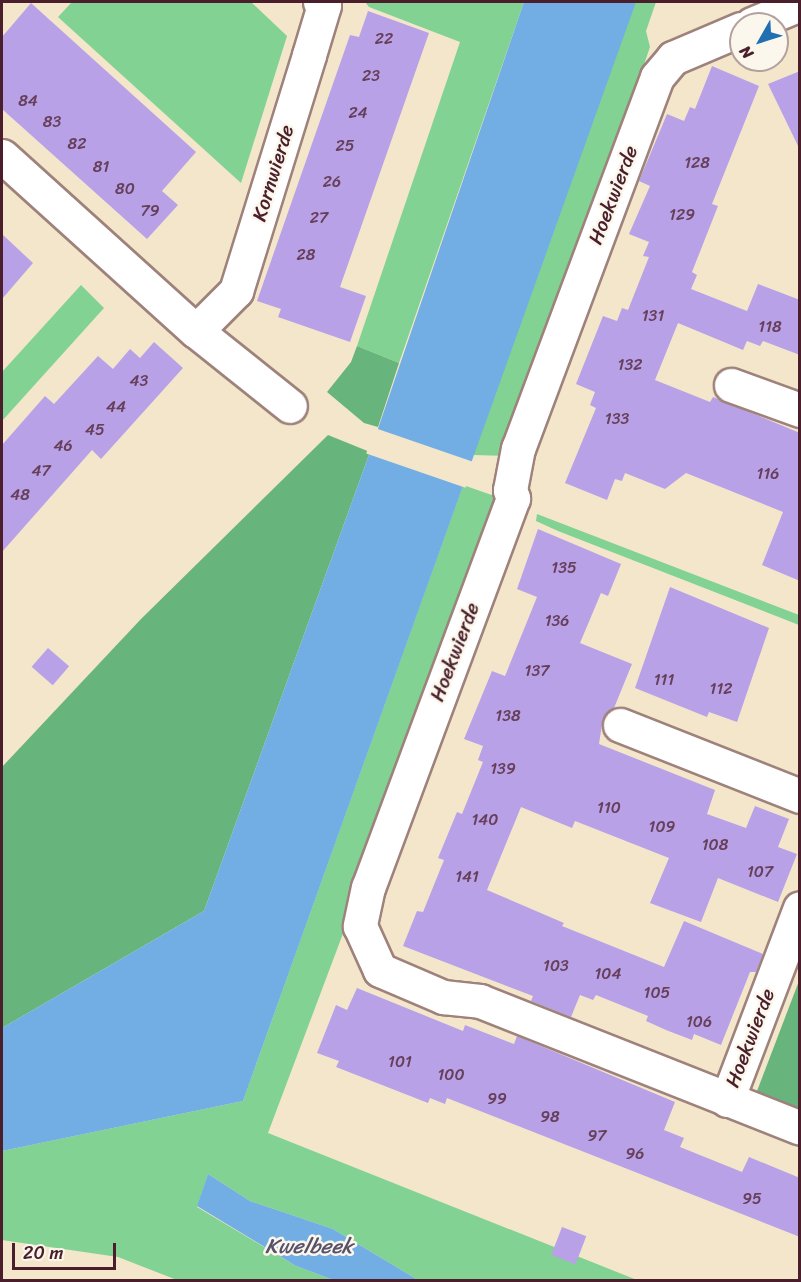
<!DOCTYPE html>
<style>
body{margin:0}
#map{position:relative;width:801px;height:1282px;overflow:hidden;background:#f3e6cb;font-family:Sriracha,sans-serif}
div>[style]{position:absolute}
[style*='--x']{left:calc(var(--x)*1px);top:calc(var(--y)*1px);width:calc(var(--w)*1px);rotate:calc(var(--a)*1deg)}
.green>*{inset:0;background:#81d293}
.forest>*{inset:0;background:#68b47d}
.water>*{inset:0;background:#72aee4}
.pier>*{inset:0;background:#f3e6cb;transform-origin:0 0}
.building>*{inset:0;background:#b9a1e8;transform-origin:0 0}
.roads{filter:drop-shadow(2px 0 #9e827b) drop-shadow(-2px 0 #9e827b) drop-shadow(0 2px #9e827b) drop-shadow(0 -2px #9e827b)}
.street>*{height:33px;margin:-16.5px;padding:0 16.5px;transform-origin:16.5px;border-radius:16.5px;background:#fff}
span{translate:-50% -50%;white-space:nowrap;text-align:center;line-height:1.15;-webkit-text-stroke:5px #fbf7ec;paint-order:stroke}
.number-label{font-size:16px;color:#66405a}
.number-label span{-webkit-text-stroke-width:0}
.street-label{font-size:20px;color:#4a1f2b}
.water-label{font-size:21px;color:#58516c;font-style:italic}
.frame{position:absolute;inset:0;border:3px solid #4a1f2b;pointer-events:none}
.north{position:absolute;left:729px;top:12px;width:60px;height:60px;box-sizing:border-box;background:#fbf7ec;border:2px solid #b4a19f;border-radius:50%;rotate:231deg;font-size:16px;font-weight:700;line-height:24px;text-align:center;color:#4a1f2b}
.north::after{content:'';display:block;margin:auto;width:21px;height:27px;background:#1f6fb2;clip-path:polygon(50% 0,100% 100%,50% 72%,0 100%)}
.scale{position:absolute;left:12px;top:1243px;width:104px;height:27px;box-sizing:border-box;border:3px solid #4a1f2b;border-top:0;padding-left:8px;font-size:18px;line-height:21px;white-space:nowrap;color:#4a1f2b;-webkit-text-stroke:4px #fbf7ec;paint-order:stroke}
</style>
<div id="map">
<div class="green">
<div style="clip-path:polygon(72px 2px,251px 2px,287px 36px,241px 183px,58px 17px)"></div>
<div style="clip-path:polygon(365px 2px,524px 2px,399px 363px,357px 346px,460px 42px,369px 7px)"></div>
<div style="clip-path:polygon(635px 2px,656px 2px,646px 31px,650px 47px,509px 456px,473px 455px)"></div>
<div style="clip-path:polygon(81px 285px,104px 308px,2px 421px,2px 372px)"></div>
<div style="clip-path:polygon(463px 485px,506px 500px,268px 1133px,637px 1280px,418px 1280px,333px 1229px,250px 1201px,208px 1174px,197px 1207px,296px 1266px,331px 1279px,352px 1280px,177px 1280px,118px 1257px,2px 1240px,2px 1151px,243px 1101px)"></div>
<div style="clip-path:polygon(537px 514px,799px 615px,799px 625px,558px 531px,536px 521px)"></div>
</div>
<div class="forest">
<div style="clip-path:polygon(357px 346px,399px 363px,378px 427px,364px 423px,327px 392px,351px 362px)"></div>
<div style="clip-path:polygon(328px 435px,370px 452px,204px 911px,2px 1028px,2px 767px,141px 619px)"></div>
<div style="clip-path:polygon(799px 981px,800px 1109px,799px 1109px,757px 1091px)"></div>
</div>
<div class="water">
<div style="clip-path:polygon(524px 2px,636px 2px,243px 1101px,2px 1151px,2px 1028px,204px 911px,370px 452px)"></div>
<div style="clip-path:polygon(208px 1174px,250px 1201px,333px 1229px,418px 1280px,331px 1279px,296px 1266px,197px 1206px)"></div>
</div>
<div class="pier">
<div style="left:375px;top:428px;width:105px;height:27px;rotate:19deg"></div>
</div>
<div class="building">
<div style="clip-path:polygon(31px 3px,196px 152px,162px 191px,178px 205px,147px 239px,2px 109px,2px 37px)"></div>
<div style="clip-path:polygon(368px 11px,429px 33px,340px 287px,366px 296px,350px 342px,278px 317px,281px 309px,257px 301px,350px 35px,359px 37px)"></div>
<div style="clip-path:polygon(712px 66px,759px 86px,712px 204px,718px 206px,692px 272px,697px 275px,691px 289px,747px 311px,758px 284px,800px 300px,800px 355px,763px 341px,760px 346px,747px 341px,743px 350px,678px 323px,655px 380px,710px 402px,713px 397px,800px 433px,800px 581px,762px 565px,783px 512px,686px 473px,665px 489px,625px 473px,622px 481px,615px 479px,607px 500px,565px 483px,596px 408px,590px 405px,595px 392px,576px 384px,603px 316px,617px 321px,622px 308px,628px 310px,649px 257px,643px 256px,649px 242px,629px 234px,650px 186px,639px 181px,667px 114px,684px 121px,690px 107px,695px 109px)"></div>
<div style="clip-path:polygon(800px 71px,800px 150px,768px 84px)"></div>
<div style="clip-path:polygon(2px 234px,33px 263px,2px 299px)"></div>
<div style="clip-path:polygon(154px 342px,183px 368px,101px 459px,92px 450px,2px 552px,2px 445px,45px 396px,54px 404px,98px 356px,113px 369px,130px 349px,140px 358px)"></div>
<div style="clip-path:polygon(538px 529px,621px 564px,608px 596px,601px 593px,580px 643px,632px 664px,614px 708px,603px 718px,599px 744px,715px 790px,707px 814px,746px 828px,755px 806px,789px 819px,778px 847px,797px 854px,778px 902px,718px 878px,701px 922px,650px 903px,669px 858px,575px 821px,572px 828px,521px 807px,487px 890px,564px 923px,562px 926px,664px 967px,684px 921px,763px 954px,756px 972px,750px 972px,721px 1045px,694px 1034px,692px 1040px,666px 1030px,646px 1021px,648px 1016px,596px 995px,593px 1000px,580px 995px,571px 1017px,531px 1001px,533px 996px,403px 946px,417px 911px,423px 912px,444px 860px,438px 858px,457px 812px,462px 814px,483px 762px,478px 760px,483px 746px,464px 739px,492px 671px,505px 676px,537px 597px,517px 589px)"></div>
<div style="clip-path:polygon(670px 587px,769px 628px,737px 722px,709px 712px,707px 717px,635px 688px)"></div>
<div style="left:48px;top:648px;width:28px;height:25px;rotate:41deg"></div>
<div style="clip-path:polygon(357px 988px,463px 1031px,465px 1025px,514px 1044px,517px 1036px,675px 1102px,664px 1130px,684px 1138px,680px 1147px,742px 1172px,749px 1157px,800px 1178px,800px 1237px,447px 1098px,445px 1104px,430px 1098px,428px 1103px,336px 1067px,339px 1061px,317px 1053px,336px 1005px,347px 1010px)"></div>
<div style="left:562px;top:1227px;width:26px;height:30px;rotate:21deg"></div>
</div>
<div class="roads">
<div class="street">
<div style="--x:752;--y:24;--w:52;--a:-22.6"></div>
<div style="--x:741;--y:29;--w:74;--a:156.9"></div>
<div style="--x:673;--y:58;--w:25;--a:130"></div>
<div style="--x:657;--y:77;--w:396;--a:110.5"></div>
<div style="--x:518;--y:448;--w:43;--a:100.8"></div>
<div style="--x:510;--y:490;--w:9;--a:69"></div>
<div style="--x:513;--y:498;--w:415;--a:110.4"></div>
<div style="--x:368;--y:887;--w:40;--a:102"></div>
<div style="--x:360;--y:926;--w:48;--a:65.6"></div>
<div style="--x:380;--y:970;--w:69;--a:23.2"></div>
<div style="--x:443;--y:997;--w:37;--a:6"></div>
<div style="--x:480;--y:1001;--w:344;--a:21.6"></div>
<div style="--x:2;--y:156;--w:261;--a:42.1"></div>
<div style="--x:196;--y:331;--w:57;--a:-45"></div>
<div style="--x:236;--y:291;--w:247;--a:-72.8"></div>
<div style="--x:309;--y:55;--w:52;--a:-73.3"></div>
<div style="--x:324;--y:5;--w:5;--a:-143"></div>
<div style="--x:196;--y:331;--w:120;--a:38.6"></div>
<div style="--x:731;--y:385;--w:73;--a:19.9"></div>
<div style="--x:620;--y:725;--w:193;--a:21.5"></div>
<div style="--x:727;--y:1100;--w:205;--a:-69.2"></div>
</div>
</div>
<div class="number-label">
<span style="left:384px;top:39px">22</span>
<span style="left:371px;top:76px">23</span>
<span style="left:28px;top:101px">84</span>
<span style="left:358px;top:113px">24</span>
<span style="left:52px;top:122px">83</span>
<span style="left:77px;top:144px">82</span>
<span style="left:345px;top:146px">25</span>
<span style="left:697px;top:163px">128</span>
<span style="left:101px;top:167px">81</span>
<span style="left:332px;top:182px">26</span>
<span style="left:125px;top:189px">80</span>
<span style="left:150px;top:211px">79</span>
<span style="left:682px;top:215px">129</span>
<span style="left:319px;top:218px">27</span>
<span style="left:306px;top:255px">28</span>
<span style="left:653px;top:316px">131</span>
<span style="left:770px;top:327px">118</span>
<span style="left:630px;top:365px">132</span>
<span style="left:139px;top:381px">43</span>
<span style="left:116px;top:407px">44</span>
<span style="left:617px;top:419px">133</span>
<span style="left:95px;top:430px">45</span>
<span style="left:63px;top:446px">46</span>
<span style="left:41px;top:471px">47</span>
<span style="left:768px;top:474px">116</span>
<span style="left:20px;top:495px">48</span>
<span style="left:564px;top:568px">135</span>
<span style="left:557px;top:621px">136</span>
<span style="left:537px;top:671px">137</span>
<span style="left:664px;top:680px">111</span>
<span style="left:721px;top:689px">112</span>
<span style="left:508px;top:716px">138</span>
<span style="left:503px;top:769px">139</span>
<span style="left:609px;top:808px">110</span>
<span style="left:485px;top:820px">140</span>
<span style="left:662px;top:827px">109</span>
<span style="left:715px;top:845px">108</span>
<span style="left:760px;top:872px">107</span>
<span style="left:467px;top:877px">141</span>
<span style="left:556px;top:966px">103</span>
<span style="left:608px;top:974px">104</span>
<span style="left:657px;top:993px">105</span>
<span style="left:699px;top:1022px">106</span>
<span style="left:400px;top:1062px">101</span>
<span style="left:451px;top:1075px">100</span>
<span style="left:497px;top:1099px">99</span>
<span style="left:550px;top:1117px">98</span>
<span style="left:597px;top:1136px">97</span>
<span style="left:635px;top:1154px">96</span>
<span style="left:752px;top:1199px">95</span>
</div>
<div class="street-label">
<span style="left:273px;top:173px;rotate:-73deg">Kornwierde</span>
<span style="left:613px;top:195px;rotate:-69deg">Hoekwierde</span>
<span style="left:455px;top:652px;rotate:-69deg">Hoekwierde</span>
<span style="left:750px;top:1038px;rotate:-69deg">Hoekwierde</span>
</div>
<div class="water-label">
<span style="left:309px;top:1246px">Kwelbeek</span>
</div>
<div class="frame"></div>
<div class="north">N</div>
<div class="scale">20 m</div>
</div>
